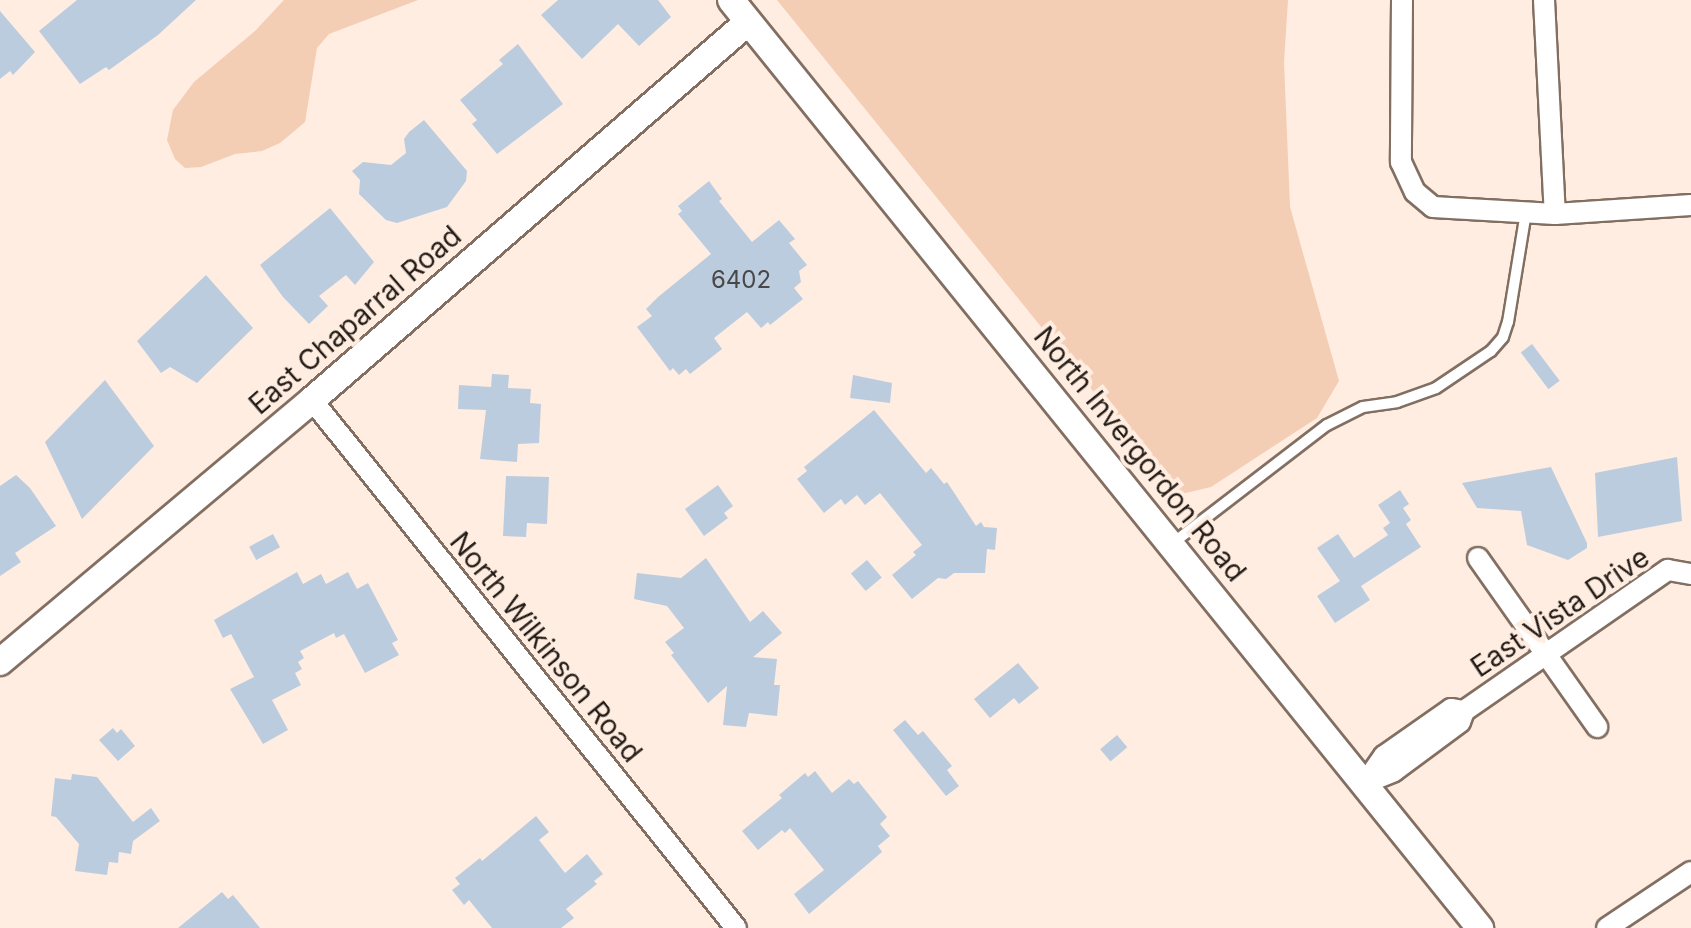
<!DOCTYPE html>
<style>
body{margin:0}
#map{position:relative;width:1691px;height:928px;overflow:hidden;background:#ffede1;font-family:Inter,sans-serif}
div>[style]{position:absolute}
[style*='--x']{left:calc(var(--x)*1px);top:calc(var(--y)*1px);width:calc(var(--w)*1px);rotate:calc(var(--a)*1deg)}
.green>*{inset:0;background:#f3cdb4}
.building>*{inset:0;background:#bcccdf;transform-origin:0 0}
.roads{filter:drop-shadow(2px 0 #826f62) drop-shadow(-2px 0 #826f62) drop-shadow(0 2px #826f62) drop-shadow(0 -2px #826f62)}
.lane>*{height:10px;margin:-5px;padding:0 5px;transform-origin:5px;border-radius:5px;background:#fff}
.street>*{height:20px;margin:-10px;padding:0 10px;transform-origin:10px;border-radius:10px;background:#fff}
.secondary>*{height:26px;margin:-13px;padding:0 13px;transform-origin:13px;border-radius:13px;background:#fff}
span{translate:-50% -50%;white-space:nowrap;text-align:center;line-height:1.15;-webkit-text-stroke:8px #ffede1;paint-order:stroke}
.number-label{font-size:24px;color:#494848}
.number-label span{-webkit-text-stroke-width:0}
.street-label{font-size:28px;color:#231c16}
</style>
<div id="map">
<div class="green">
<div style="clip-path:polygon(284px 0,418px 0,329px 34px,317px 48px,305px 122px,280px 143px,262px 151px,235px 154px,201px 167px,185px 168px,175px 159px,167px 140px,173px 110px,194px 82px,255px 31px)"></div>
<div style="clip-path:polygon(777px 0,1288px 0,1284px 62px,1290px 207px,1339px 381px,1317px 418px,1211px 487px,1177px 495px)"></div>
</div>
<div class="building">
<div style="clip-path:polygon(77px 0,196px 0,158px 35px,109px 70px,106px 67px,80px 84px,39px 31px)"></div>
<div style="clip-path:polygon(558px 0,658px 0,671px 17px,639px 46px,618px 24px,582px 59px,541px 15px)"></div>
<div style="clip-path:polygon(0 11px,35px 52px,13px 75px,10px 71px,0 79px)"></div>
<div style="clip-path:polygon(518px 44px,563px 104px,497px 154px,472px 124px,477px 120px,460px 100px,503px 64px,499px 60px)"></div>
<div style="clip-path:polygon(424px 120px,467px 171px,466px 181px,447px 207px,397px 223px,386px 220px,359px 194px,360px 180px,352px 171px,363px 162px,391px 165px,406px 153px,404px 139px,409px 132px)"></div>
<div style="clip-path:polygon(709px 181px,722px 199px,719px 201px,752px 242px,779px 220px,795px 239px,789px 243px,807px 265px,799px 271px,801px 282px,794px 288px,803px 299px,770px 325px,768px 322px,761px 328px,747px 312px,714px 338px,722px 349px,690px 374px,686px 369px,679px 375px,673px 368px,670px 371px,637px 327px,652px 316px,646px 309px,658px 297px,711px 254px,678px 214px,682px 211px,678px 206px)"></div>
<div style="clip-path:polygon(330px 208px,374px 262px,355px 285px,346px 275px,319px 296px,328px 306px,309px 324px,283px 297px,260px 265px)"></div>
<div style="clip-path:polygon(206px 275px,253px 328px,197px 383px,170px 367px,161px 373px,137px 341px)"></div>
<div style="left:1532px;top:344px;width:46px;height:14px;rotate:53deg"></div>
<div style="clip-path:polygon(492px 374px,509px 375px,508px 388px,531px 389px,530px 403px,541px 404px,539px 443px,518px 444px,517px 462px,480px 459px,486px 410px,458px 409px,459px 385px,491px 387px)"></div>
<div style="clip-path:polygon(853px 375px,892px 383px,890px 403px,850px 398px)"></div>
<div style="clip-path:polygon(105px 380px,154px 446px,82px 519px,45px 442px)"></div>
<div style="clip-path:polygon(874px 410px,926px 473px,931px 468px,944px 484px,947px 482px,976px 526px,981px 522px,984px 527px,997px 528px,995px 550px,987px 549px,985px 573px,954px 573px,946px 579px,938px 578px,912px 599px,892px 575px,916px 555px,913px 552px,922px 545px,880px 493px,865px 505px,857px 495px,845px 505px,841px 499px,824px 513px,797px 479px,807px 471px,804px 467px)"></div>
<div style="clip-path:polygon(1677px 457px,1682px 521px,1598px 537px,1595px 473px)"></div>
<div style="clip-path:polygon(1551px 467px,1587px 543px,1587px 548px,1568px 560px,1527px 545px,1521px 511px,1477px 508px,1462px 483px)"></div>
<div style="clip-path:polygon(16px 475px,30px 488px,56px 526px,15px 553px,21px 562px,0 576px,0 486px)"></div>
<div style="clip-path:polygon(506px 476px,549px 477px,547px 524px,527px 523px,526px 537px,503px 536px)"></div>
<div style="clip-path:polygon(718px 485px,733px 506px,724px 513px,728px 518px,704px 536px,685px 509px)"></div>
<div style="clip-path:polygon(1400px 490px,1409px 504px,1403px 508px,1411px 520px,1406px 524px,1421px 547px,1361px 586px,1370px 600px,1335px 623px,1317px 596px,1340px 581px,1317px 548px,1338px 534px,1354px 558px,1388px 535px,1383px 528px,1390px 523px,1378px 505px)"></div>
<div style="left:273px;top:534px;width:15px;height:27px;rotate:62deg"></div>
<div style="clip-path:polygon(706px 558px,750px 622px,763px 611px,782px 633px,753px 657px,777px 659px,774px 685px,780px 685px,777px 716px,749px 713px,746px 727px,723px 725px,727px 686px,708px 703px,671px 655px,674px 653px,665px 642px,684px 628px,667px 606px,634px 599px,637px 573px,681px 578px)"></div>
<div style="left:867px;top:560px;width:23px;height:21px;rotate:50deg"></div>
<div style="clip-path:polygon(297px 572px,303px 584px,321px 574px,326px 584px,348px 572px,357px 589px,368px 583px,398px 640px,392px 643px,399px 655px,365px 673px,344px 634px,336px 638px,334px 633px,300px 651px,304px 658px,298px 662px,302px 669px,295px 673px,301px 685px,272px 700px,288px 730px,263px 744px,230px 689px,254px 677px,231px 634px,223px 638px,214px 620px)"></div>
<div style="clip-path:polygon(1018px 663px,1039px 688px,1019px 704px,1014px 698px,990px 718px,974px 699px)"></div>
<div style="clip-path:polygon(905px 720px,918px 735px,923px 731px,952px 766px,947px 770px,959px 786px,946px 796px,893px 730px)"></div>
<div style="clip-path:polygon(113px 728px,117px 733px,121px 729px,135px 746px,118px 761px,99px 740px)"></div>
<div style="left:1117px;top:735px;width:16px;height:22px;rotate:50deg"></div>
<div style="clip-path:polygon(815px 771px,832px 793px,849px 779px,854px 784px,858px 781px,887px 817px,880px 824px,890px 836px,878px 846px,882px 852px,809px 914px,794px 894px,824px 870px,790px 828px,785px 833px,782px 830px,758px 850px,742px 831px,782px 798px,779px 795px,805px 773px,808px 777px)"></div>
<div style="clip-path:polygon(72px 774px,97px 777px,133px 822px,151px 808px,160px 821px,133px 841px,131px 854px,119px 852px,118px 863px,109px 862px,107px 875px,75px 871px,79px 844px,56px 817px,51px 816px,55px 778px,71px 780px)"></div>
<div style="clip-path:polygon(536px 816px,549px 832px,539px 840px,565px 873px,587px 854px,603px 874px,594px 881px,597px 884px,566px 909px,574px 918px,561px 928px,492px 928px,469px 900px,464px 905px,452px 890px,460px 884px,455px 878px,480px 858px,482px 861px)"></div>
<div style="clip-path:polygon(222px 892px,228px 899px,233px 895px,260px 928px,178px 928px)"></div>
</div>
<div class="roads">
<div class="lane">
<div style="--x:1173;--y:543;--w:194;--a:-37.5"></div>
<div style="--x:1327;--y:425;--w:40;--a:-26.6"></div>
<div style="--x:1363;--y:407;--w:34;--a:-8"></div>
<div style="--x:1397;--y:402;--w:41;--a:-19.7"></div>
<div style="--x:1436;--y:388;--w:66;--a:-33.9"></div>
<div style="--x:1491;--y:351;--w:18;--a:-49"></div>
<div style="--x:1503;--y:337;--w:16;--a:-72"></div>
<div style="--x:1508;--y:322;--w:111;--a:-80.7"></div>
</div>
<div class="street">
<div style="--x:1402;--y:0;--w:162;--a:90.4"></div>
<div style="--x:1401;--y:162;--w:33;--a:65"></div>
<div style="--x:1415;--y:192;--w:23;--a:40"></div>
<div style="--x:1433;--y:207;--w:122;--a:3.3"></div>
<div style="--x:1555;--y:214;--w:136;--a:-3.8"></div>
<div style="--x:1544;--y:0;--w:214;--a:87.1"></div>
<div style="--x:312;--y:400;--w:677;--a:51.23"></div>
<div style="--x:1478;--y:558;--w:207;--a:54.8"></div>
<div style="--x:1365;--y:783;--w:31;--a:-22"></div>
<div style="--x:1394;--y:771;--w:82;--a:-36.6"></div>
<div style="--x:1460;--y:722;--w:12;--a:-70"></div>
<div style="--x:1464;--y:711;--w:248;--a:-34.7"></div>
<div style="--x:1668;--y:570;--w:23;--a:10"></div>
<div style="--x:1365;--y:783;--w:33;--a:-55"></div>
<div style="--x:1384;--y:756;--w:82;--a:-35"></div>
<div style="--x:1451;--y:709;--w:13;--a:9"></div>
<div style="--x:1607;--y:928;--w:101;--a:-33.7"></div>
</div>
<div class="secondary">
<div style="--x:731;--y:0;--w:1193;--a:51.09"></div>
<div style="--x:0;--y:662;--w:407;--a:-40"></div>
<div style="--x:312;--y:400;--w:577;--a:-40.92"></div>
</div>
</div>
<div class="number-label">
<span style="left:741px;top:280px">6402</span>
</div>
<div class="street-label">
<span style="left:355px;top:320px;rotate:-41deg">East Chaparral Road</span>
<span style="left:1140px;top:454px;rotate:51deg">North Invergordon Road</span>
<span style="left:1560px;top:612px;rotate:-34deg">East Vista Drive</span>
<span style="left:546px;top:647px;rotate:51deg">North Wilkinson Road</span>
</div>
</div>
